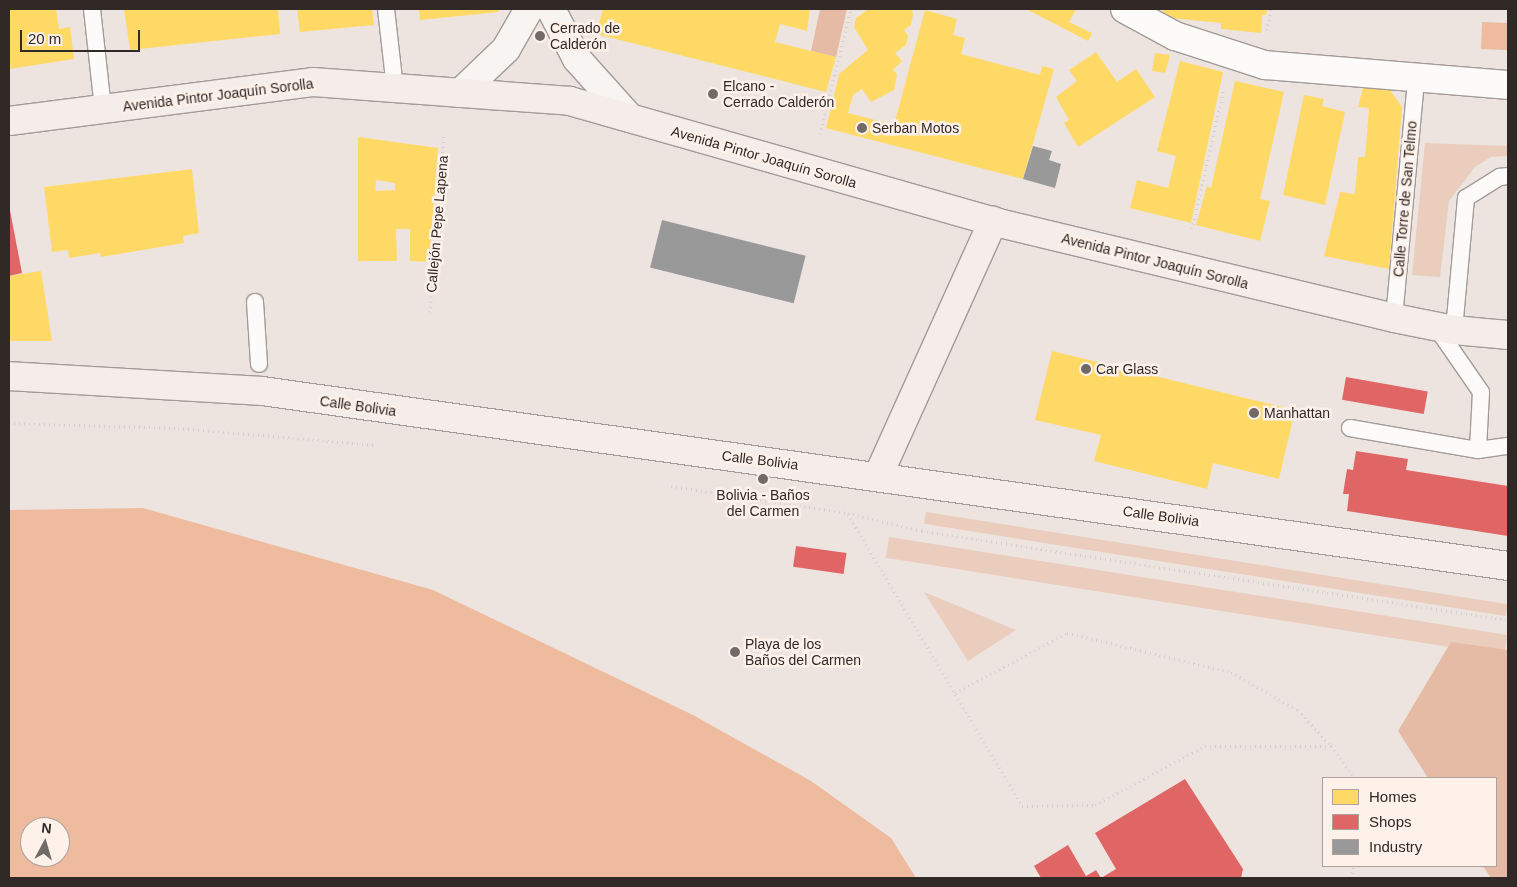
<!DOCTYPE html>
<meta charset="utf-8">
<style>
body{margin:0}
#map{position:relative;width:1517px;height:887px;overflow:hidden;background:#ede4e0;font-family:Helvetica,sans-serif}
div>[style]{position:absolute}
[style*='--x']{left:calc(var(--x)*1px);top:calc(var(--y)*1px);width:calc(var(--w)*1px);rotate:calc(var(--a)*1deg)}
.green>*{inset:0;background:#eacdbd;transform-origin:0 0}
.forest>*{inset:0;background:#e5bba5}
.water>*{inset:0;background:#eebb9e;transform-origin:0 0}
.homes>*{inset:0;background:#ffd966}
.shops>*{inset:0;background:#e06666;transform-origin:0 0}
.industry>*{inset:0;background:#999;transform-origin:0 0}
.path>*{height:3px;margin-top:-1.5px;transform-origin:0;background:repeating-linear-gradient(90deg,#d3d0ce 0 1px,transparent 0 5px)}
.roads{filter:drop-shadow(1px 0 #a29b98) drop-shadow(-1px 0 #a29b98) drop-shadow(0 1px #a29b98) drop-shadow(0 -1px #a29b98)}
.service>*{height:16px;margin:-8px;padding:0 8px;transform-origin:8px;border-radius:8px;background:#fcfbfa}
.minor>*{height:28px;margin:-14px;padding:0 14px;transform-origin:14px;border-radius:14px;background:#fcfbfa}
.secondary>*{height:28px;margin:-14px;padding:0 14px;transform-origin:14px;border-radius:14px;background:#f8f4f2}
.primary>*{height:28px;margin:-14px;padding:0 14px;transform-origin:14px;border-radius:14px;background:#f4ede9}
.dots>*{width:14px;height:14px;translate:-50% -50%;box-sizing:border-box;border:2px solid #fef1ea;border-radius:50%}
span{translate:-50% -50%;white-space:nowrap;text-align:center;line-height:1.15;-webkit-text-stroke:5px #fef1ea;paint-order:stroke}
.poi-label{font-size:14px;color:#302926}
.left{translate:0 -50%;text-align:left}
.street-label{font-size:14px;color:#302926}
.frame{position:absolute;inset:0;border:10px solid #302926;pointer-events:none}
.legend{position:absolute;left:1322px;top:777px;width:175px;height:90px;box-sizing:border-box;background:#fef1ea;border:1px solid #aca19c;margin:0;padding:6px 9px;list-style:none;font-size:15px;color:#302926}
.legend li{display:flex;align-items:center;gap:10px;height:25px}
.legend b{width:25px;border:1px solid #aca19c}
.north{position:absolute;left:20px;top:817px;width:50px;height:50px;box-sizing:border-box;background:#fef1ea;border:1px solid #aca19c;border-radius:50%;rotate:6deg;font-size:14px;font-weight:700;line-height:20px;text-align:center;color:#302926}
.north::after{content:'';display:block;margin:auto;width:18px;height:22px;background:#726a67;clip-path:polygon(50% 0,100% 100%,50% 72%,0 100%)}
.scale{position:absolute;left:20px;top:30px;width:120px;height:22px;box-sizing:border-box;border:2px solid #302926;border-top:0;padding-left:6px;font-size:15px;line-height:18px;white-space:nowrap;color:#302926;-webkit-text-stroke:4px #fef1ea;paint-order:stroke}
</style>
<div id="map">
<div class="green">
<div style="clip-path:polygon(1425px 143px,1508px 146px,1508px 156px,1491px 157px,1475px 167px,1449px 201px,1440px 277px,1412px 275px)"></div>
<div style="left:926px;top:512px;width:589px;height:12px;rotate:9deg"></div>
<div style="left:889px;top:537px;width:626px;height:21px;rotate:9deg"></div>
<div style="clip-path:polygon(924px 592px,1016px 630px,968px 661px)"></div>
</div>
<div class="forest">
<div style="clip-path:polygon(820px 9px,847px 9px,836px 57px,811px 51px)"></div>
<div style="clip-path:polygon(1451px 642px,1508px 650px,1508px 878px,1491px 878px,1483px 866px,1496px 866px,1496px 778px,1428px 778px,1398px 731px)"></div>
</div>
<div class="water">
<div style="left:1482px;top:22px;width:26px;height:27px;rotate:2deg"></div>
<div style="clip-path:polygon(evenodd,143px 508px,433px 590px,693px 715px,811px 781px,891px 838px,916px 878px,9px 878px,9px 510px,143px 508px,30px 827px,60px 827px,60px 857px,30px 857px,30px 827px)"></div>
</div>
<div class="homes">
<div style="clip-path:polygon(9px 9px,56px 9px,59px 29px,70px 27px,74px 59px,9px 69px)"></div>
<div style="clip-path:polygon(124px 9px,278px 9px,280px 34px,130px 50px)"></div>
<div style="clip-path:polygon(297px 9px,372px 9px,374px 25px,300px 32px)"></div>
<div style="clip-path:polygon(419px 9px,498px 9px,499px 12px,420px 20px)"></div>
<div style="clip-path:polygon(603px 9px,810px 9px,807px 31px,780px 24px,775px 42px,836px 57px,826px 92px,596px 34px)"></div>
<div style="clip-path:polygon(869px 9px,912px 9px,913px 15px,911px 25px,904px 30px,908px 36px,906px 45px,895px 53px,902px 61px,893px 70px,897px 74px,894px 90px,871px 102px,862px 89px,853px 95px,848px 113px,894px 125px,925px 10px,957px 19px,953px 35px,965px 38px,961px 54px,1040px 75px,1042px 66px,1054px 69px,1023px 179px,826px 128px,839px 74px,868px 50px,854px 27px,856px 18px)"></div>
<div style="clip-path:polygon(1026px 9px,1076px 9px,1069px 22px,1092px 33px,1088px 41px)"></div>
<div style="clip-path:polygon(1163px 9px,1267px 9px,1266px 15px,1262px 15px,1261px 33px,1221px 29px,1221px 23px,1162px 17px)"></div>
<div style="clip-path:polygon(1096px 52px,1117px 82px,1136px 69px,1155px 97px,1078px 147px,1064px 123px,1069px 120px,1056px 97px,1077px 81px,1069px 70px)"></div>
<div style="clip-path:polygon(1155px 53px,1170px 55px,1165px 73px,1152px 71px)"></div>
<div style="clip-path:polygon(1180px 61px,1223px 72px,1191px 223px,1130px 208px,1137px 180px,1168px 188px,1176px 156px,1157px 151px)"></div>
<div style="clip-path:polygon(1235px 81px,1284px 92px,1260px 199px,1270px 201px,1260px 241px,1196px 225px,1207px 186px,1211px 188px)"></div>
<div style="clip-path:polygon(1364px 83px,1390px 90px,1402px 107px,1389px 269px,1324px 256px,1340px 192px,1355px 194px,1358px 157px,1365px 157px,1369px 108px,1358px 107px)"></div>
<div style="clip-path:polygon(1304px 95px,1324px 99px,1322px 106px,1345px 112px,1325px 205px,1283px 195px)"></div>
<div style="clip-path:polygon(evenodd,358px 137px,438px 148px,429px 262px,410px 261px,410px 229px,396px 229px,397px 261px,358px 261px,358px 137px,376px 180px,395px 183px,395px 190px,375px 191px,376px 180px)"></div>
<div style="clip-path:polygon(192px 169px,199px 233px,183px 236px,184px 243px,101px 257px,100px 253px,69px 258px,68px 250px,52px 252px,44px 187px)"></div>
<div style="clip-path:polygon(41px 271px,52px 341px,9px 341px,9px 276px)"></div>
<div style="clip-path:polygon(1052px 351px,1295px 410px,1279px 479px,1213px 463px,1207px 489px,1094px 461px,1101px 435px,1035px 420px)"></div>
</div>
<div class="shops">
<div style="clip-path:polygon(9px 205px,22px 273px,9px 276px)"></div>
<div style="left:1346px;top:377px;width:83px;height:23px;rotate:10deg"></div>
<div style="clip-path:polygon(1356px 451px,1408px 459px,1406px 470px,1508px 486px,1508px 536px,1347px 511px,1349px 494px,1343px 494px,1347px 469px,1353px 470px)"></div>
<div style="left:796px;top:546px;width:51px;height:21px;rotate:8deg"></div>
<div style="clip-path:polygon(1185px 779px,1243px 869px,1241px 878px,1041px 878px,1034px 866px,1068px 845px,1086px 876px,1096px 870px,1101px 878px,1116px 869px,1095px 833px)"></div>
</div>
<div class="industry">
<div style="clip-path:polygon(1033px 146px,1052px 151px,1049px 160px,1061px 164px,1055px 188px,1023px 179px)"></div>
<div style="left:662px;top:220px;width:148px;height:49px;rotate:14deg"></div>
</div>
<div class="path">
<div style="--x:1267;--y:30;--w:21;--a:-79"></div>
<div style="--x:820;--y:134;--w:129;--a:-76.1"></div>
<div style="--x:1192;--y:229;--w:145;--a:-77.2"></div>
<div style="--x:430;--y:312;--w:177;--a:-85.5"></div>
<div style="--x:9;--y:423;--w:169;--a:1.7"></div>
<div style="--x:178;--y:428;--w:198;--a:4.9"></div>
<div style="--x:671;--y:486;--w:179;--a:8.7"></div>
<div style="--x:848;--y:513;--w:76;--a:13.7"></div>
<div style="--x:922;--y:531;--w:593;--a:8.64"></div>
<div style="--x:848;--y:514;--w:340;--a:59.2"></div>
<div style="--x:1022;--y:806;--w:73;--a:-0.8"></div>
<div style="--x:1095;--y:805;--w:125;--a:-28.2"></div>
<div style="--x:1205;--y:746;--w:126;--a:0"></div>
<div style="--x:1331;--y:746;--w:39;--a:54"></div>
<div style="--x:955;--y:693;--w:127;--a:-28.2"></div>
<div style="--x:1067;--y:633;--w:169;--a:13.4"></div>
<div style="--x:1231;--y:672;--w:77;--a:29.6"></div>
<div style="--x:1298;--y:710;--w:49;--a:47.5"></div>
<div style="--x:1351;--y:878;--w:12;--a:-76"></div>
</div>
<div class="roads">
<div class="service">
<div style="--x:92;--y:9;--w:100;--a:83.7"></div>
<div style="--x:386;--y:9;--w:80;--a:83.5"></div>
<div style="--x:255;--y:302;--w:62;--a:86.3"></div>
<div style="--x:1394;--y:318;--w:239;--a:-84.7"></div>
<div style="--x:1436;--y:327;--w:79;--a:55.3"></div>
<div style="--x:1481;--y:392;--w:58;--a:93"></div>
<div style="--x:1454;--y:330;--w:133;--a:-84.8"></div>
<div style="--x:1466;--y:198;--w:40;--a:-32"></div>
<div style="--x:1500;--y:177;--w:8;--a:-7"></div>
<div style="--x:1350;--y:428;--w:130;--a:9.8"></div>
<div style="--x:1478;--y:450;--w:30;--a:-8"></div>
</div>
<div class="minor">
<div style="--x:1125;--y:9;--w:57;--a:28.4"></div>
<div style="--x:1175;--y:36;--w:95;--a:17.9"></div>
<div style="--x:1265;--y:65;--w:244;--a:4.7"></div>
</div>
<div class="secondary">
<div style="--x:551;--y:9;--w:56;--a:62.5"></div>
<div style="--x:577;--y:59;--w:79;--a:48.1"></div>
<div style="--x:460;--y:93;--w:64;--a:-43.7"></div>
<div style="--x:506;--y:49;--w:46;--a:-60.1"></div>
</div>
<div class="primary">
<div style="--x:9;--y:121;--w:306;--a:-7.3"></div>
<div style="--x:313;--y:82;--w:258;--a:4.2"></div>
<div style="--x:570;--y:101;--w:446;--a:15.9"></div>
<div style="--x:999;--y:223;--w:406;--a:13.5"></div>
<div style="--x:1394;--y:318;--w:61;--a:11.3"></div>
<div style="--x:1454;--y:330;--w:54;--a:5.3"></div>
<div style="--x:9;--y:376;--w:253;--a:3.4"></div>
<div style="--x:262;--y:391;--w:1258;--a:7.99"></div>
<div style="--x:878;--y:476;--w:280;--a:-65.7"></div>
</div>
</div>
<div class="dots">
<div style="left:540px;top:36px;background:#726a67"></div>
<div style="left:713px;top:94px;background:#726a67"></div>
<div style="left:862px;top:128px;background:#726a67"></div>
<div style="left:1086px;top:369px;background:#726a67"></div>
<div style="left:1254px;top:413px;background:#726a67"></div>
<div style="left:763px;top:479px;background:#726a67"></div>
<div style="left:735px;top:652px;background:#726a67"></div>
</div>
<div class="poi-label">
<span class="left" style="left:550px;top:36px">Cerrado de<br>Calderón</span>
<span class="left" style="left:723px;top:94px">Elcano -<br>Cerrado Calderón</span>
<span class="left" style="left:872px;top:128px">Serban Motos</span>
<span class="left" style="left:1096px;top:369px">Car Glass</span>
<span class="left" style="left:1264px;top:413px">Manhattan</span>
<span style="left:763px;top:503px">Bolivia - Baños<br>del Carmen</span>
<span class="left" style="left:745px;top:652px">Playa de los<br>Baños del Carmen</span>
</div>
<div class="street-label">
<span style="left:218px;top:95px;rotate:-7deg">Avenida Pintor Joaquín Sorolla</span>
<span style="left:764px;top:157px;rotate:16deg">Avenida Pintor Joaquín Sorolla</span>
<span style="left:1405px;top:199px;rotate:-85deg">Calle Torre de San Telmo</span>
<span style="left:437px;top:224px;rotate:-85deg">Callejón Pepe Lapena</span>
<span style="left:1155px;top:261px;rotate:14deg">Avenida Pintor Joaquín Sorolla</span>
<span style="left:358px;top:406px;rotate:8deg">Calle Bolivia</span>
<span style="left:760px;top:460px;rotate:7deg">Calle Bolivia</span>
<span style="left:1161px;top:516px;rotate:8deg">Calle Bolivia</span>
</div>
<div class="frame"></div>
<ul class="legend">
<li><b style="height:14px;background:#ffd966"></b>Homes</li>
<li><b style="height:14px;background:#e06666"></b>Shops</li>
<li><b style="height:14px;background:#999"></b>Industry</li>
</ul>
<div class="north">N</div>
<div class="scale">20 m</div>
</div>
